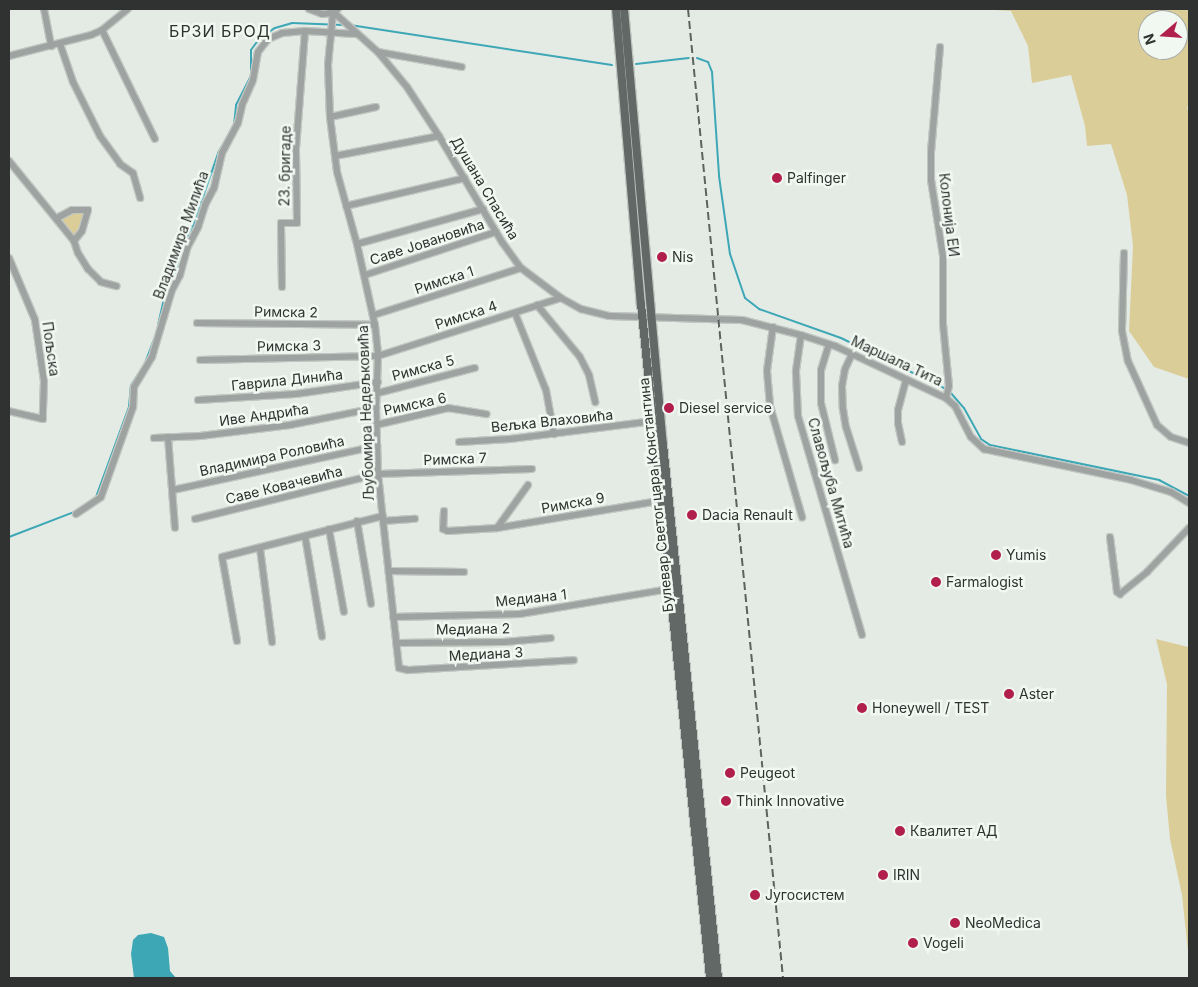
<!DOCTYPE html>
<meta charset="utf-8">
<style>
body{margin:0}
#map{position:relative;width:1198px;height:987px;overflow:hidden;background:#e4ebe5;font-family:Inter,sans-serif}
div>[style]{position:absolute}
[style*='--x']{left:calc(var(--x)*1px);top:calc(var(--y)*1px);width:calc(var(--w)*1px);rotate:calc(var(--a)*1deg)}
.green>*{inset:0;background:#dbcd98}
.water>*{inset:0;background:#3da7b6}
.stream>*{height:2px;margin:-1px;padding:0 1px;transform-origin:1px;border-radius:1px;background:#3da7b6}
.roads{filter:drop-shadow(1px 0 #c0c6c1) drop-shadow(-1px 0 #c0c6c1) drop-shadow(0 1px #c0c6c1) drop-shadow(0 -1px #c0c6c1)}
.minor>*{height:6px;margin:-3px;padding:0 3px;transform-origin:3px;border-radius:3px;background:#9ea2a1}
.major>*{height:8px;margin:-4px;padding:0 4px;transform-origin:4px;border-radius:4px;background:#616866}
.rail>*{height:2px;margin-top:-1px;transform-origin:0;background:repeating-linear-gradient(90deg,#5e625f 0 8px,transparent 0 12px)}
.dots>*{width:14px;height:14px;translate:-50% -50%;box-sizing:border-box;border:2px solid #f1f8f2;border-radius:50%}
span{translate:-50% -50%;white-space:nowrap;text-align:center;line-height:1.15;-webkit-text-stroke:5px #f1f8f2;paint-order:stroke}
.street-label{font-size:14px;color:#2f3230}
.poi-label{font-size:14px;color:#2f3230}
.left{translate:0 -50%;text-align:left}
.quarter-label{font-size:16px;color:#2f3230;letter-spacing:1px}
.frame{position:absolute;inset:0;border:10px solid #2f3230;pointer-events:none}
.north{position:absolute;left:1138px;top:10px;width:50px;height:50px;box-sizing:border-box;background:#f1f8f2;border:1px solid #a3a9a4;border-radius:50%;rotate:252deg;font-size:14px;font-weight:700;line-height:20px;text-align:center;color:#2f3230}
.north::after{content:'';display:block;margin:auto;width:18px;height:22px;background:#b11f4d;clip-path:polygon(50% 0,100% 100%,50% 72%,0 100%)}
</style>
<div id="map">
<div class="green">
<div style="clip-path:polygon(evenodd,977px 9px,1189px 9px,1189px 106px,1187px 107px,1189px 115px,1189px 379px,1154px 367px,1129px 331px,1133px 246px,1127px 195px,1111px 144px,1087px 146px,1085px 126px,1071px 75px,1032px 83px,1028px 46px,1011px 11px,977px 9px,1148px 20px,1178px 20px,1178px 50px,1148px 50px,1148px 20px)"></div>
<div style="clip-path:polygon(70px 213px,84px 213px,80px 231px,75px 236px,60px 219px)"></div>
<div style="clip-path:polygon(1156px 639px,1188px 647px,1189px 651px,1189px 961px,1182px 895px,1170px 839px,1166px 796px,1167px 684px)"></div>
</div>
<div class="water">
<div style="clip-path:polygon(151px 933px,164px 937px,168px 948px,170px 971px,176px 978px,134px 978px,131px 954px,133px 940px,138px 935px)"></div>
</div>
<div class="stream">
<div style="--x:350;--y:25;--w:265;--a:8.7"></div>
<div style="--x:697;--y:58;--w:12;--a:20"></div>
<div style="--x:708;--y:62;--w:11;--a:68"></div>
<div style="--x:712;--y:72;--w:104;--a:86.1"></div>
<div style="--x:719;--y:176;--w:79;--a:82"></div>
<div style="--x:730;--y:254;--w:46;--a:71.2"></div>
<div style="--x:745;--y:298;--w:18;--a:38"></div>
<div style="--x:759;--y:309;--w:87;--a:19.5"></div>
<div style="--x:841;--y:338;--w:117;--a:25.9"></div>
<div style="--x:636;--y:64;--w:53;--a:-6.5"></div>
<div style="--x:234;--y:125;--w:20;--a:-84"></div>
<div style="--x:236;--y:105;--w:33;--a:-63"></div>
<div style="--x:251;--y:76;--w:26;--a:-90"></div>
<div style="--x:251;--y:50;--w:14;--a:-54"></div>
<div style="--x:259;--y:39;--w:19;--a:-35"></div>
<div style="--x:275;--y:28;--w:18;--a:-16"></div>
<div style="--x:292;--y:23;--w:51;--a:2.2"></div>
<div style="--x:158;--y:325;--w:23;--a:-77"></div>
<div style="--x:163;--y:303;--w:30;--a:-67"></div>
<div style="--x:175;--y:275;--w:33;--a:-74"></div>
<div style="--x:184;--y:243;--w:22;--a:-63"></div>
<div style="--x:194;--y:223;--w:76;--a:-70.9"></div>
<div style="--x:219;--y:151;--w:26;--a:-59"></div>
<div style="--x:145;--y:363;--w:26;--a:-69"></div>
<div style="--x:950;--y:392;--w:21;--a:49"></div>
<div style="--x:964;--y:408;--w:35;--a:61"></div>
<div style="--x:981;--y:439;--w:11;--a:34"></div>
<div style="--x:990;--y:445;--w:173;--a:11.7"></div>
<div style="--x:1159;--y:480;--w:34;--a:28"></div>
<div style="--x:96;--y:497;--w:96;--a:-69.9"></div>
<div style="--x:129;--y:407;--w:22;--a:-85"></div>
<div style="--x:131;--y:385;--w:14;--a:-56"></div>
<div style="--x:9;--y:537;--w:70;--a:-21"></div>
</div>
<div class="roads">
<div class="minor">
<div style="--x:44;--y:9;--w:38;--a:79"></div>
<div style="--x:309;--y:9;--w:14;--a:21"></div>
<div style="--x:322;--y:14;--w:11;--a:-5"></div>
<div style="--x:333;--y:13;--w:6;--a:-39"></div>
<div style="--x:330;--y:9;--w:64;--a:41.9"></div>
<div style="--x:378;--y:52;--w:45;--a:50.4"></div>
<div style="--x:407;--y:87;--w:59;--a:56.9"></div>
<div style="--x:439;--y:136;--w:123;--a:59.3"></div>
<div style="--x:502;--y:242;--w:32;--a:54"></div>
<div style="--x:521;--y:268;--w:50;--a:36.9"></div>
<div style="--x:561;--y:298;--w:23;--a:29"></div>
<div style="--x:581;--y:309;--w:29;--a:14"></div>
<div style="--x:609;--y:316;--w:133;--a:1.7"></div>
<div style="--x:742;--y:320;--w:61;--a:14.3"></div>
<div style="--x:801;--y:335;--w:36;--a:18"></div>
<div style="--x:835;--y:346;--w:123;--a:25.1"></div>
<div style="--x:946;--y:398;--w:12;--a:42"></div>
<div style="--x:955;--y:406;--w:35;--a:63"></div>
<div style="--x:971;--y:437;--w:18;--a:43"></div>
<div style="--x:984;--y:449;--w:150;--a:11.9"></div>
<div style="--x:1131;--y:480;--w:42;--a:16.7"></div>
<div style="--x:1171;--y:492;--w:21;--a:31"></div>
<div style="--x:333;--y:13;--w:52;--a:95.5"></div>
<div style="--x:328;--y:65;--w:52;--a:87.8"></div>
<div style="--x:330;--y:117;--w:55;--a:82.7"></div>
<div style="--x:337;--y:172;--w:75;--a:74.5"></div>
<div style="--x:357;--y:244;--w:83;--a:77.5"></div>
<div style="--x:375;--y:325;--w:31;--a:84"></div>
<div style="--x:378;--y:356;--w:52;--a:92.2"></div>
<div style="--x:376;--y:408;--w:66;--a:88.3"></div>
<div style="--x:378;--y:474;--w:195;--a:83.8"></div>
<div style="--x:399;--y:668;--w:9;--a:13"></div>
<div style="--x:408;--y:670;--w:166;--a:-3.4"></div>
<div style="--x:102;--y:30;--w:121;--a:64.1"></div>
<div style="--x:60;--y:44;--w:40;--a:71.1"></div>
<div style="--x:73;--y:82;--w:60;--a:63.4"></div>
<div style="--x:100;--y:136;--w:34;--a:54"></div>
<div style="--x:120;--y:164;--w:16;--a:35"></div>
<div style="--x:133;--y:173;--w:26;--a:74"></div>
<div style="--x:940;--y:47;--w:105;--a:94.9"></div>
<div style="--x:931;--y:152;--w:28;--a:90"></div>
<div style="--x:931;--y:180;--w:77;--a:81"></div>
<div style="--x:943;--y:256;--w:68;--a:90"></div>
<div style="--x:943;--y:324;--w:62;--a:84.5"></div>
<div style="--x:949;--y:386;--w:12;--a:104"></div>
<div style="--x:378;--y:52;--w:85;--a:10.1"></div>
<div style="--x:9;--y:56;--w:85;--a:-14.4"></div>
<div style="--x:91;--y:35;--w:12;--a:-24"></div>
<div style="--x:102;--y:30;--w:33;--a:-39"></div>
<div style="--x:330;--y:117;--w:47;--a:-12.3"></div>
<div style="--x:335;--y:156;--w:106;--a:-10.9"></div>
<div style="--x:9;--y:161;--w:103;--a:50.9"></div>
<div style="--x:74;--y:241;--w:13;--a:72"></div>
<div style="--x:78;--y:253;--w:19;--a:58"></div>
<div style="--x:88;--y:269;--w:18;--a:45"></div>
<div style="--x:101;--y:282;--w:16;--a:15"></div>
<div style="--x:346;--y:206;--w:122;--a:-13.2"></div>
<div style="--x:57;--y:218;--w:17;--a:-28"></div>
<div style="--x:72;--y:210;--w:16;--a:0"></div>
<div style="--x:88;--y:210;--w:22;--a:106"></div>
<div style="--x:82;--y:231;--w:13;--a:129"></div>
<div style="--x:357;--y:244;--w:131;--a:-15.5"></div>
<div style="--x:1124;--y:253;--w:78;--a:91.5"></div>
<div style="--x:1122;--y:331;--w:31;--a:79"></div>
<div style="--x:1128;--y:361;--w:70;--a:65.6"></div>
<div style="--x:1157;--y:425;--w:18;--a:41"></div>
<div style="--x:1171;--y:437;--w:19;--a:18"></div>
<div style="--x:9;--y:258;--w:67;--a:67.2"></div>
<div style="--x:35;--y:320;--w:62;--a:81.6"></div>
<div style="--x:44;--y:381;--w:38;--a:92"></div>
<div style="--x:43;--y:419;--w:35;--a:-167"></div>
<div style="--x:365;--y:275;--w:138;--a:-18.2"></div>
<div style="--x:282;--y:287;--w:64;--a:-90.9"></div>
<div style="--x:281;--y:223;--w:16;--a:0"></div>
<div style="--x:297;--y:223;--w:75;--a:-90.8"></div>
<div style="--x:296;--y:148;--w:117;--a:-85.6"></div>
<div style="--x:537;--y:305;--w:67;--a:50.4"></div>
<div style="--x:580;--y:357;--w:20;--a:63"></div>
<div style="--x:589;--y:375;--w:28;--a:77"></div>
<div style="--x:515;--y:313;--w:83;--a:68.1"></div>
<div style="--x:546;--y:390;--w:45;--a:79.7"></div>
<div style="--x:374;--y:315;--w:154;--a:-17.7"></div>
<div style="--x:197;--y:323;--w:178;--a:0.6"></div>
<div style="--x:773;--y:327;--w:44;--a:97.8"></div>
<div style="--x:767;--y:371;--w:35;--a:85"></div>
<div style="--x:770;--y:406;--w:116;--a:73.9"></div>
<div style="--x:801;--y:335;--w:37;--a:98"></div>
<div style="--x:796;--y:372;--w:44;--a:87.4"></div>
<div style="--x:798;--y:416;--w:228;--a:73.7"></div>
<div style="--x:829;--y:344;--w:27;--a:107"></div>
<div style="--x:821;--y:370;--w:33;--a:90"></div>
<div style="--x:821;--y:403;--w:59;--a:76.2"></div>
<div style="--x:852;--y:354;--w:17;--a:115"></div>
<div style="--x:845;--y:369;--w:17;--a:100"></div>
<div style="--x:842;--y:386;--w:23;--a:88"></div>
<div style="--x:843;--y:409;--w:18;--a:81"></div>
<div style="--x:846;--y:427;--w:43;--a:72.4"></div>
<div style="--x:200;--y:360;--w:178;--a:-1.3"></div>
<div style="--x:378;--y:356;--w:192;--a:-17.6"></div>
<div style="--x:378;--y:393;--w:100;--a:-14.5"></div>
<div style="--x:198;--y:400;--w:98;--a:-3.5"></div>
<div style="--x:296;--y:394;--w:83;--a:-8.3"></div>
<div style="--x:376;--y:425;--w:74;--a:-13.3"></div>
<div style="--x:448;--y:408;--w:39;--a:9"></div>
<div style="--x:168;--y:437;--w:91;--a:85.6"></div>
<div style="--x:154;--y:438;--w:46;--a:-2.5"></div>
<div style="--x:200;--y:436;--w:91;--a:-7"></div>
<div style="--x:290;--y:425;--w:88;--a:-11.2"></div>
<div style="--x:459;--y:442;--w:51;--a:-3.4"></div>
<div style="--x:510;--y:439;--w:137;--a:-7.1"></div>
<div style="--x:902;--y:442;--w:19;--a:-102"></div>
<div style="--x:898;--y:423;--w:13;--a:-90"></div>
<div style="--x:898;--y:410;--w:31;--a:-75"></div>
<div style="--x:173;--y:490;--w:209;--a:-12.2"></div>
<div style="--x:444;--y:511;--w:18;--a:93"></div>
<div style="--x:443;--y:529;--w:5;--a:22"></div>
<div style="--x:448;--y:531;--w:49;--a:-3.5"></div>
<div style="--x:497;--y:528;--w:158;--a:-9.5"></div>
<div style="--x:76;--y:514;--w:30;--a:-34"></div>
<div style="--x:101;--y:497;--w:96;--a:-70.4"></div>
<div style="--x:133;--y:407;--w:20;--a:-87"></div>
<div style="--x:134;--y:387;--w:35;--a:-59"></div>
<div style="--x:152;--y:357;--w:70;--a:-73.4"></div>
<div style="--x:172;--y:290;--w:17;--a:-62"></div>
<div style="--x:180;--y:275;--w:28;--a:-75"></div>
<div style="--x:187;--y:248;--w:24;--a:-62"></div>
<div style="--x:198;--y:227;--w:25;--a:-72"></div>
<div style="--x:206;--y:203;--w:17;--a:-62"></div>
<div style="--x:214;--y:188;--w:36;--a:-77"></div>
<div style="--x:222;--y:153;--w:34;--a:-62"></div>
<div style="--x:238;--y:123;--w:18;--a:-77"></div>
<div style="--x:242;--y:105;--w:27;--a:-66"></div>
<div style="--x:253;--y:80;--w:28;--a:-80"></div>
<div style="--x:258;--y:52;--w:16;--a:-52"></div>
<div style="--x:268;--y:39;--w:15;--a:-23"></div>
<div style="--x:282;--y:33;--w:23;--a:-5"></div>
<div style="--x:305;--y:31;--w:51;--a:3.4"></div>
<div style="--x:195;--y:519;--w:188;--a:-13.8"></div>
<div style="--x:378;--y:474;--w:154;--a:-1.9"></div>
<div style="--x:357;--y:521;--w:84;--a:80.4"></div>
<div style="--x:383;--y:521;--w:32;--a:-4"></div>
<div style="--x:497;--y:528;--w:53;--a:-54.2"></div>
<div style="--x:329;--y:529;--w:84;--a:79.8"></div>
<div style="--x:305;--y:536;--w:102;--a:80.4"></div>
<div style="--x:1110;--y:537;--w:55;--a:82.7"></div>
<div style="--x:1117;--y:592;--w:4;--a:34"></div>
<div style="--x:1120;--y:594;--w:35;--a:-39"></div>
<div style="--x:1147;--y:572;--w:61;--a:-46.3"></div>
<div style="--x:260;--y:548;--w:95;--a:82.7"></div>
<div style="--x:389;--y:571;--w:75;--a:0.8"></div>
<div style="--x:393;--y:617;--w:127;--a:-1.4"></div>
<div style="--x:520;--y:614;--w:152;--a:-9.5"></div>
<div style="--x:237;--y:641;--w:85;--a:-100.1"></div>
<div style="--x:222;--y:557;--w:166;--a:-14.3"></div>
<div style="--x:396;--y:643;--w:108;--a:-0.5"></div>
<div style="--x:504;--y:642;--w:47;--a:-4.9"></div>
</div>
<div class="major">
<div style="--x:616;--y:9;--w:296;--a:85.2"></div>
<div style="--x:641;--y:304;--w:678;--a:84.15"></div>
<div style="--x:624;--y:9;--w:437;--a:84.9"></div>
<div style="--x:663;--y:444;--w:537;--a:84.12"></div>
</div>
</div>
<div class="rail">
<div style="--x:688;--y:9;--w:974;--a:84.4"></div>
</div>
<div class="dots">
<div style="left:777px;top:178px;background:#b11f4d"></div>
<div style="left:662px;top:257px;background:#b11f4d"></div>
<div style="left:669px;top:408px;background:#b11f4d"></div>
<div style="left:692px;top:515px;background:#b11f4d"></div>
<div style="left:996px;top:555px;background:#b11f4d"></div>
<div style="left:936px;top:582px;background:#b11f4d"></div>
<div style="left:1009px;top:694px;background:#b11f4d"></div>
<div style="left:862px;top:708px;background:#b11f4d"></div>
<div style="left:730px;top:773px;background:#b11f4d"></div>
<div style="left:726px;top:801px;background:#b11f4d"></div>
<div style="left:900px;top:831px;background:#b11f4d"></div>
<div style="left:883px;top:875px;background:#b11f4d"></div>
<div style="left:755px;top:895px;background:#b11f4d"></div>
<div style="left:955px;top:923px;background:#b11f4d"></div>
<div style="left:913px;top:943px;background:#b11f4d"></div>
</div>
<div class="street-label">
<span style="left:285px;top:166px;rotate:-89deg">23. бригаде</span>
<span style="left:485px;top:188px;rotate:59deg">Душана Спасића</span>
<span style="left:949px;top:215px;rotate:83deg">Колонија ЕИ</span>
<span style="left:181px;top:235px;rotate:-70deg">Владимира Милића</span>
<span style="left:427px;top:242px;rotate:-18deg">Саве Јовановића</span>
<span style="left:444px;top:280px;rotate:-18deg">Римска 1</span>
<span style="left:286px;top:312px;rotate:1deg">Римска 2</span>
<span style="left:466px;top:315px;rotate:-18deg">Римска 4</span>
<span style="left:289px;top:346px;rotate:-1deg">Римска 3</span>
<span style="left:51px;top:349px;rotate:82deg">Пољска</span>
<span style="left:897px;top:361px;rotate:25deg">Маршала Тита</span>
<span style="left:423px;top:368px;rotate:-15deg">Римска 5</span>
<span style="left:287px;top:380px;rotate:-6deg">Гаврила Динића</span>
<span style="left:415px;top:404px;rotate:-12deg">Римска 6</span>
<span style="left:366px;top:413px;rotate:-92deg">Љубомира Недељковића</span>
<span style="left:264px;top:415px;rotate:-8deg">Иве Андрића</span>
<span style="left:552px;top:421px;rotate:-6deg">Вељка Влаховића</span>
<span style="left:272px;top:456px;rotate:-12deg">Владимира Роловића</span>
<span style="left:455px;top:459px;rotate:-2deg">Римска 7</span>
<span style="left:831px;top:483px;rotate:74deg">Славољуба Митића</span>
<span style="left:284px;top:485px;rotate:-14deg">Саве Ковачевића</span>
<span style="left:656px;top:495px;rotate:-96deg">Булевар Светог цара Константина</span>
<span style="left:573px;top:503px;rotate:-10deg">Римска 9</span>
<span style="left:531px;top:598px;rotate:-6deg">Медиана 1</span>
<span style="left:473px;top:629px;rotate:-1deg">Медиана 2</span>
<span style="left:486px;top:654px;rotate:-3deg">Медиана 3</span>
</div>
<div class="poi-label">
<span class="left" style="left:787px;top:178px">Palfinger</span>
<span class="left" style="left:672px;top:257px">Nis</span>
<span class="left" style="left:679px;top:408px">Diesel service</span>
<span class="left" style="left:702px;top:515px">Dacia Renault</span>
<span class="left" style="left:1006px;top:555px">Yumis</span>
<span class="left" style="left:946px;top:582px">Farmalogist</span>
<span class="left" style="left:1019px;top:694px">Aster</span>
<span class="left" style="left:872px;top:708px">Honeywell / TEST</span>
<span class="left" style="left:740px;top:773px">Peugeot</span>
<span class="left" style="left:736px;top:801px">Think Innovative</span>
<span class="left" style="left:910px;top:831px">Квалитет АД</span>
<span class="left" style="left:893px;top:875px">IRIN</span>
<span class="left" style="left:765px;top:895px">Југосистем</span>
<span class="left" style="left:965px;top:923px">NeoMedica</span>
<span class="left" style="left:923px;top:943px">Vogeli</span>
</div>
<div class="quarter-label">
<span style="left:220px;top:31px">БРЗИ БРОД</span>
</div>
<div class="frame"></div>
<div class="north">N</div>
</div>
